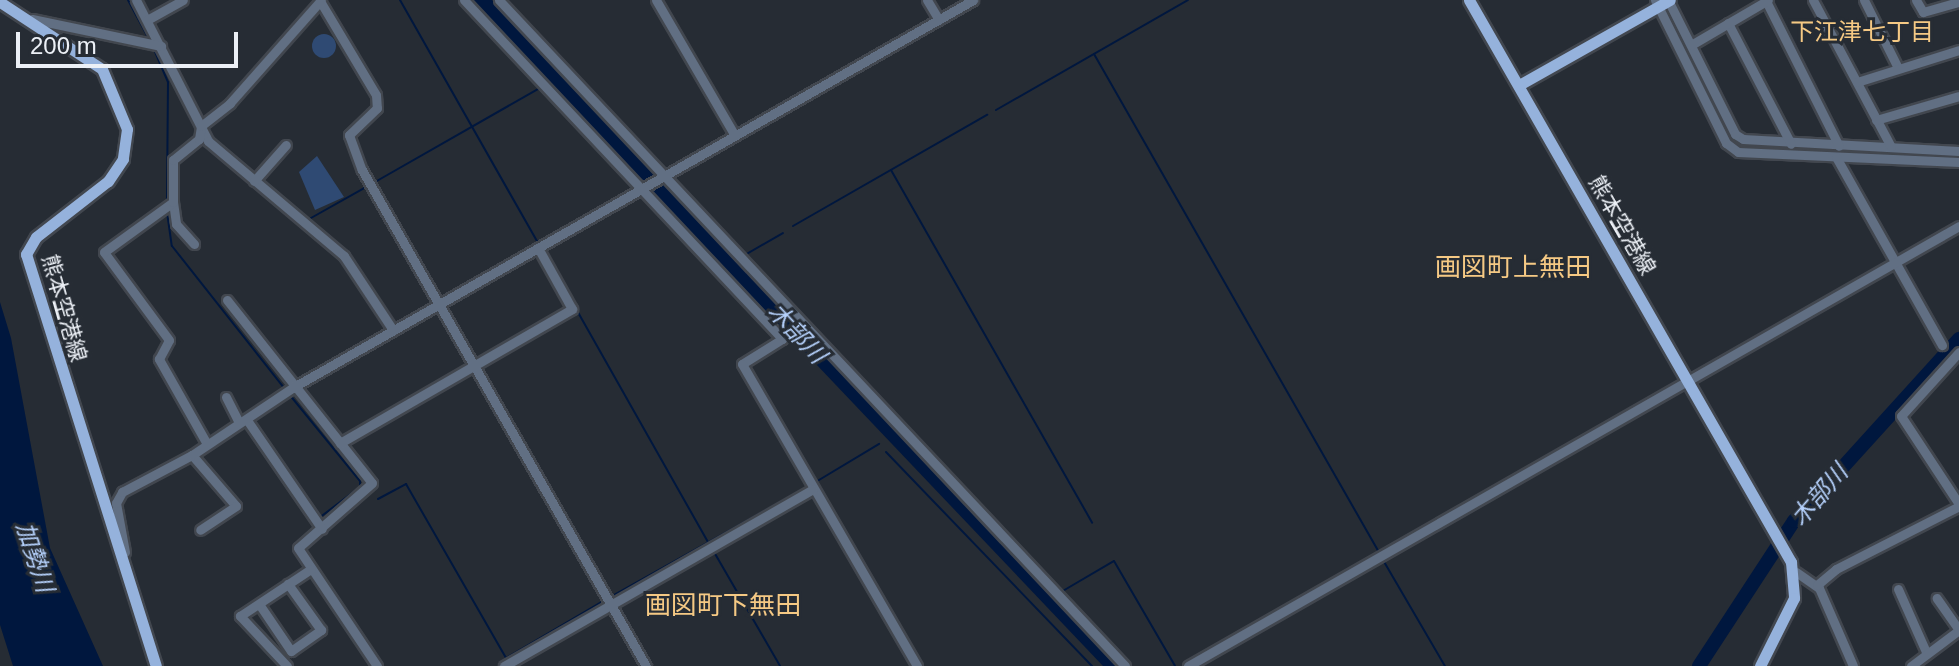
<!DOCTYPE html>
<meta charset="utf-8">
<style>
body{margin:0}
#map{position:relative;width:1959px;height:666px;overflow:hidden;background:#262c34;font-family:Arial,"Noto Sans JP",sans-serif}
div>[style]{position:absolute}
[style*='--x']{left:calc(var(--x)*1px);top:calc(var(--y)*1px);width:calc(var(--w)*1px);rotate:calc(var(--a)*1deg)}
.green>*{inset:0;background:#2f4a73}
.round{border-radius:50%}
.water>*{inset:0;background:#00173e}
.stream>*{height:2px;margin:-1px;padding:0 1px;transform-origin:1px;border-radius:1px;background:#00173e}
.river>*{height:14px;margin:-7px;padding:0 7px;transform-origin:7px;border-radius:7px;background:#00173e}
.roads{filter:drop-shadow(2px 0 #42474f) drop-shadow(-2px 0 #42474f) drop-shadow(0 2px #42474f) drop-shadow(0 -2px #42474f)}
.minor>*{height:9px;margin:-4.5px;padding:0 4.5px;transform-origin:4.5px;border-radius:4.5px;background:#616f83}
.major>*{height:11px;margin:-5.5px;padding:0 5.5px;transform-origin:5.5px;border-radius:5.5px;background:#95b2dc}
span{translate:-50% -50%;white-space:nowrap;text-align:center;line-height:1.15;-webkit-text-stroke:6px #262c34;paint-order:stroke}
.street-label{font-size:22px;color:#ecf0f6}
.neighbourhood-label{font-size:24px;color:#f5c984}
.water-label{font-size:24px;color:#b5d1fc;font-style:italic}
.quarter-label{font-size:26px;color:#f5c984}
.scale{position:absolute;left:16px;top:32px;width:222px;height:36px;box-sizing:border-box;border:4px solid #ecf0f6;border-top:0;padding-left:10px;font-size:24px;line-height:28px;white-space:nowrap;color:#ecf0f6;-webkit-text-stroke:6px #262c34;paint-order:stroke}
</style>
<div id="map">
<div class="green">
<div class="round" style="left:312px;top:34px;width:24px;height:24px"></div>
<div style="clip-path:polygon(317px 156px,344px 197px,315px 210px,299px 172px)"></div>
</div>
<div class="water">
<div style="clip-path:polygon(470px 0,492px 0,1118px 666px,1103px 666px)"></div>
<div style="clip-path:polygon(0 302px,11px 338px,50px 548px,103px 666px,13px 666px,0 625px)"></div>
</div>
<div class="stream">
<div style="--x:128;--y:0;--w:47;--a:61.8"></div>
<div style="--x:400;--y:0;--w:279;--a:60.4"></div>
<div style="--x:1667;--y:12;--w:142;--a:63.6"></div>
<div style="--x:1730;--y:139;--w:12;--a:35"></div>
<div style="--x:1740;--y:146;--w:219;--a:2.9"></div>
<div style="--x:153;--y:47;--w:38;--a:67"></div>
<div style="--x:168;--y:82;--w:120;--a:90.5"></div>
<div style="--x:1094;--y:54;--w:576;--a:60.23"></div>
<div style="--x:996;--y:110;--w:221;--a:-29.8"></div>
<div style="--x:891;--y:170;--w:406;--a:60.3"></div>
<div style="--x:375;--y:182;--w:190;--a:-29.7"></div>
<div style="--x:167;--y:212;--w:34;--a:82"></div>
<div style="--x:172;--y:246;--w:182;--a:51.7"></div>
<div style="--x:311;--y:218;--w:63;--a:-29.4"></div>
<div style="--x:793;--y:226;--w:224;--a:-29.8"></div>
<div style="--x:743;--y:256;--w:46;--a:-29.9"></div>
<div style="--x:575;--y:307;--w:270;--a:60.5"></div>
<div style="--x:289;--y:394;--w:112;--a:50.8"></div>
<div style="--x:360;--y:481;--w:6;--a:90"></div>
<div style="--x:360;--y:487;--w:51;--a:142.9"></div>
<div style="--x:886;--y:452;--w:297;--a:46.1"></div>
<div style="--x:814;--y:483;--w:76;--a:-31"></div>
<div style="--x:378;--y:499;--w:32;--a:-28"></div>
<div style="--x:406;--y:484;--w:201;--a:60.1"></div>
<div style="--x:506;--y:658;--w:113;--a:-30.4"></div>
<div style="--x:714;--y:552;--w:132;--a:59.9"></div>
<div style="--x:1383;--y:560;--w:123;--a:59.7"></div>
<div style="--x:1061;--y:592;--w:61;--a:-30.3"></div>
<div style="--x:1114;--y:561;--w:121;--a:59.8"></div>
<div style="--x:612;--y:596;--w:226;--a:-29.2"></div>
</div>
<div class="river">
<div style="--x:1699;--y:666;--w:173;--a:-56.8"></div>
<div style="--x:1794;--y:521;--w:246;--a:-47.8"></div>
</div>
<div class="roads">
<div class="minor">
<div style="--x:136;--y:0;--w:158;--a:62.9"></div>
<div style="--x:208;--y:141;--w:178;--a:40.2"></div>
<div style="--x:344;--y:256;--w:89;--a:56.5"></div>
<div style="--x:464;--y:0;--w:465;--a:46.8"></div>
<div style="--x:782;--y:339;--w:47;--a:148"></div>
<div style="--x:742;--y:364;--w:349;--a:59.9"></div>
<div style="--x:499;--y:0;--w:914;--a:46.77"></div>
<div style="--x:656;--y:0;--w:155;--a:59.8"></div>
<div style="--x:927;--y:0;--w:23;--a:59"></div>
<div style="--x:1655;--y:0;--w:160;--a:63.6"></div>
<div style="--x:1726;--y:143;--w:15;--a:37"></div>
<div style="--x:1738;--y:152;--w:221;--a:2.6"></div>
<div style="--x:1668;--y:0;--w:150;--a:63.4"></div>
<div style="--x:1735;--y:134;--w:9;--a:32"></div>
<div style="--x:1743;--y:139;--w:216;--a:3.2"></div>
<div style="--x:1813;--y:0;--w:166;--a:62"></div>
<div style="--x:1864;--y:0;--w:76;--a:63.4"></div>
<div style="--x:1916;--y:0;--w:14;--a:60"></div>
<div style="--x:1923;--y:12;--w:37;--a:-16"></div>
<div style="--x:320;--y:1;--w:109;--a:59.2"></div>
<div style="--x:376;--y:95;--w:13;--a:86"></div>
<div style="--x:377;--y:108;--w:39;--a:136"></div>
<div style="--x:349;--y:135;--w:37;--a:70"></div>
<div style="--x:362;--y:170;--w:572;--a:60.21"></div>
<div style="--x:1766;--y:1;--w:162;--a:63.3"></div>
<div style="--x:32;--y:19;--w:132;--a:11.8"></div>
<div style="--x:147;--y:20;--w:41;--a:-29.1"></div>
<div style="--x:1728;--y:23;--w:136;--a:62.5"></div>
<div style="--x:1691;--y:45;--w:89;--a:-30.3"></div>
<div style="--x:1857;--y:82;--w:107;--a:-17.4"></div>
<div style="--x:1876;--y:120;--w:86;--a:-16.1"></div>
<div style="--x:1836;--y:157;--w:216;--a:60.6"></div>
<div style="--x:254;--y:181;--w:48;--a:-48.4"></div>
<div style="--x:173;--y:202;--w:22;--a:82"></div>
<div style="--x:176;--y:224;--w:27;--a:48"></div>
<div style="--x:227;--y:300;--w:233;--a:51.6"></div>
<div style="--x:372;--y:483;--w:98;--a:138.7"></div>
<div style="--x:298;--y:548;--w:142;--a:56.2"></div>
<div style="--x:1959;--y:352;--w:86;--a:132.2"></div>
<div style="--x:1901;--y:416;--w:105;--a:56.6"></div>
<div style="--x:226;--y:397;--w:29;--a:63"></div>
<div style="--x:247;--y:420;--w:132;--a:55.5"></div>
<div style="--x:340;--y:443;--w:268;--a:-30"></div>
<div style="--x:572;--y:309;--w:70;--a:-119.1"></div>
<div style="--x:207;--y:444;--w:98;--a:-119.5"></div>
<div style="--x:159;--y:359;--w:21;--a:-62"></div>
<div style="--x:169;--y:340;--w:109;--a:-126.5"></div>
<div style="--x:104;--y:252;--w:85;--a:-35.9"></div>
<div style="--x:173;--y:202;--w:42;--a:-90"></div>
<div style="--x:173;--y:160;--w:33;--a:-39"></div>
<div style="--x:199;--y:139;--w:13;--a:-81"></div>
<div style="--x:201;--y:126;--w:37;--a:-38"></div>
<div style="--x:230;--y:103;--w:137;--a:-48.5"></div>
<div style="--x:192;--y:455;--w:67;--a:49.2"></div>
<div style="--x:236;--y:506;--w:43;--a:146.3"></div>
<div style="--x:125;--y:552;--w:50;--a:-100.4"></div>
<div style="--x:116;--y:503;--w:13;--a:-61"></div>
<div style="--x:122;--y:492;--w:79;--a:-27.9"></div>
<div style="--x:192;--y:455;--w:120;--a:-33.8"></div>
<div style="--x:292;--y:388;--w:784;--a:-29.67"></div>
<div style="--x:1796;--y:572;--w:28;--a:35"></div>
<div style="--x:1819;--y:588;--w:85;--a:66.4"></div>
<div style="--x:1817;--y:585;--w:25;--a:-40"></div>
<div style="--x:1836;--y:569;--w:138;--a:-27.1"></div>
<div style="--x:1898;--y:589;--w:69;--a:66"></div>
<div style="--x:259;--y:604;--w:57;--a:55.8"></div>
<div style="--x:291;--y:651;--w:37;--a:-35"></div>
<div style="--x:321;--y:630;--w:57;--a:-125.7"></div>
<div style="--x:287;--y:666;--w:69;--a:-133.2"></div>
<div style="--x:240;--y:616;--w:85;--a:-33.5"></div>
<div style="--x:504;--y:666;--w:356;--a:-29.8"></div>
<div style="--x:1188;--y:666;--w:888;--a:-29.71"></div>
<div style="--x:1911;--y:666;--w:60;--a:-36.9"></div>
<div style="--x:1959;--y:630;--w:39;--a:-125"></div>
</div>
<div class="major">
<div style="--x:1469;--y:0;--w:648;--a:60.19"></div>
<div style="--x:1791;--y:562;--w:36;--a:85"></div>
<div style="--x:1794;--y:598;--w:76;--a:116.6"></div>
<div style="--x:0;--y:2;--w:122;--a:33.3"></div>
<div style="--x:102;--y:69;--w:65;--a:67.4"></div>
<div style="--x:127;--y:129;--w:30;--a:98"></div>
<div style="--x:123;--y:159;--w:27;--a:124"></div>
<div style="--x:108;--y:181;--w:91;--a:142.1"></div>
<div style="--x:36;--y:237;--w:20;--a:120"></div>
<div style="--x:26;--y:254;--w:432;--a:72.5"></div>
<div style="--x:1519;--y:85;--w:173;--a:-29.4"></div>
</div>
</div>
<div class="street-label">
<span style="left:1622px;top:225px;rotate:60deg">熊本空港線</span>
<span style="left:64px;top:308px;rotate:74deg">熊本空港線</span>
</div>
<div class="neighbourhood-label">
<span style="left:1862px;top:32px">下江津七丁目</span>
</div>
<div class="water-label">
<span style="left:797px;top:333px;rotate:47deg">木部川</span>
<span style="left:1819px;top:495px;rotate:-49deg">木部川</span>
<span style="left:35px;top:557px;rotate:72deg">加勢川</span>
</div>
<div class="quarter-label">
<span style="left:1513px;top:268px">画図町上無田</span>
<span style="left:723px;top:606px">画図町下無田</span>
</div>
<div class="scale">200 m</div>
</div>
